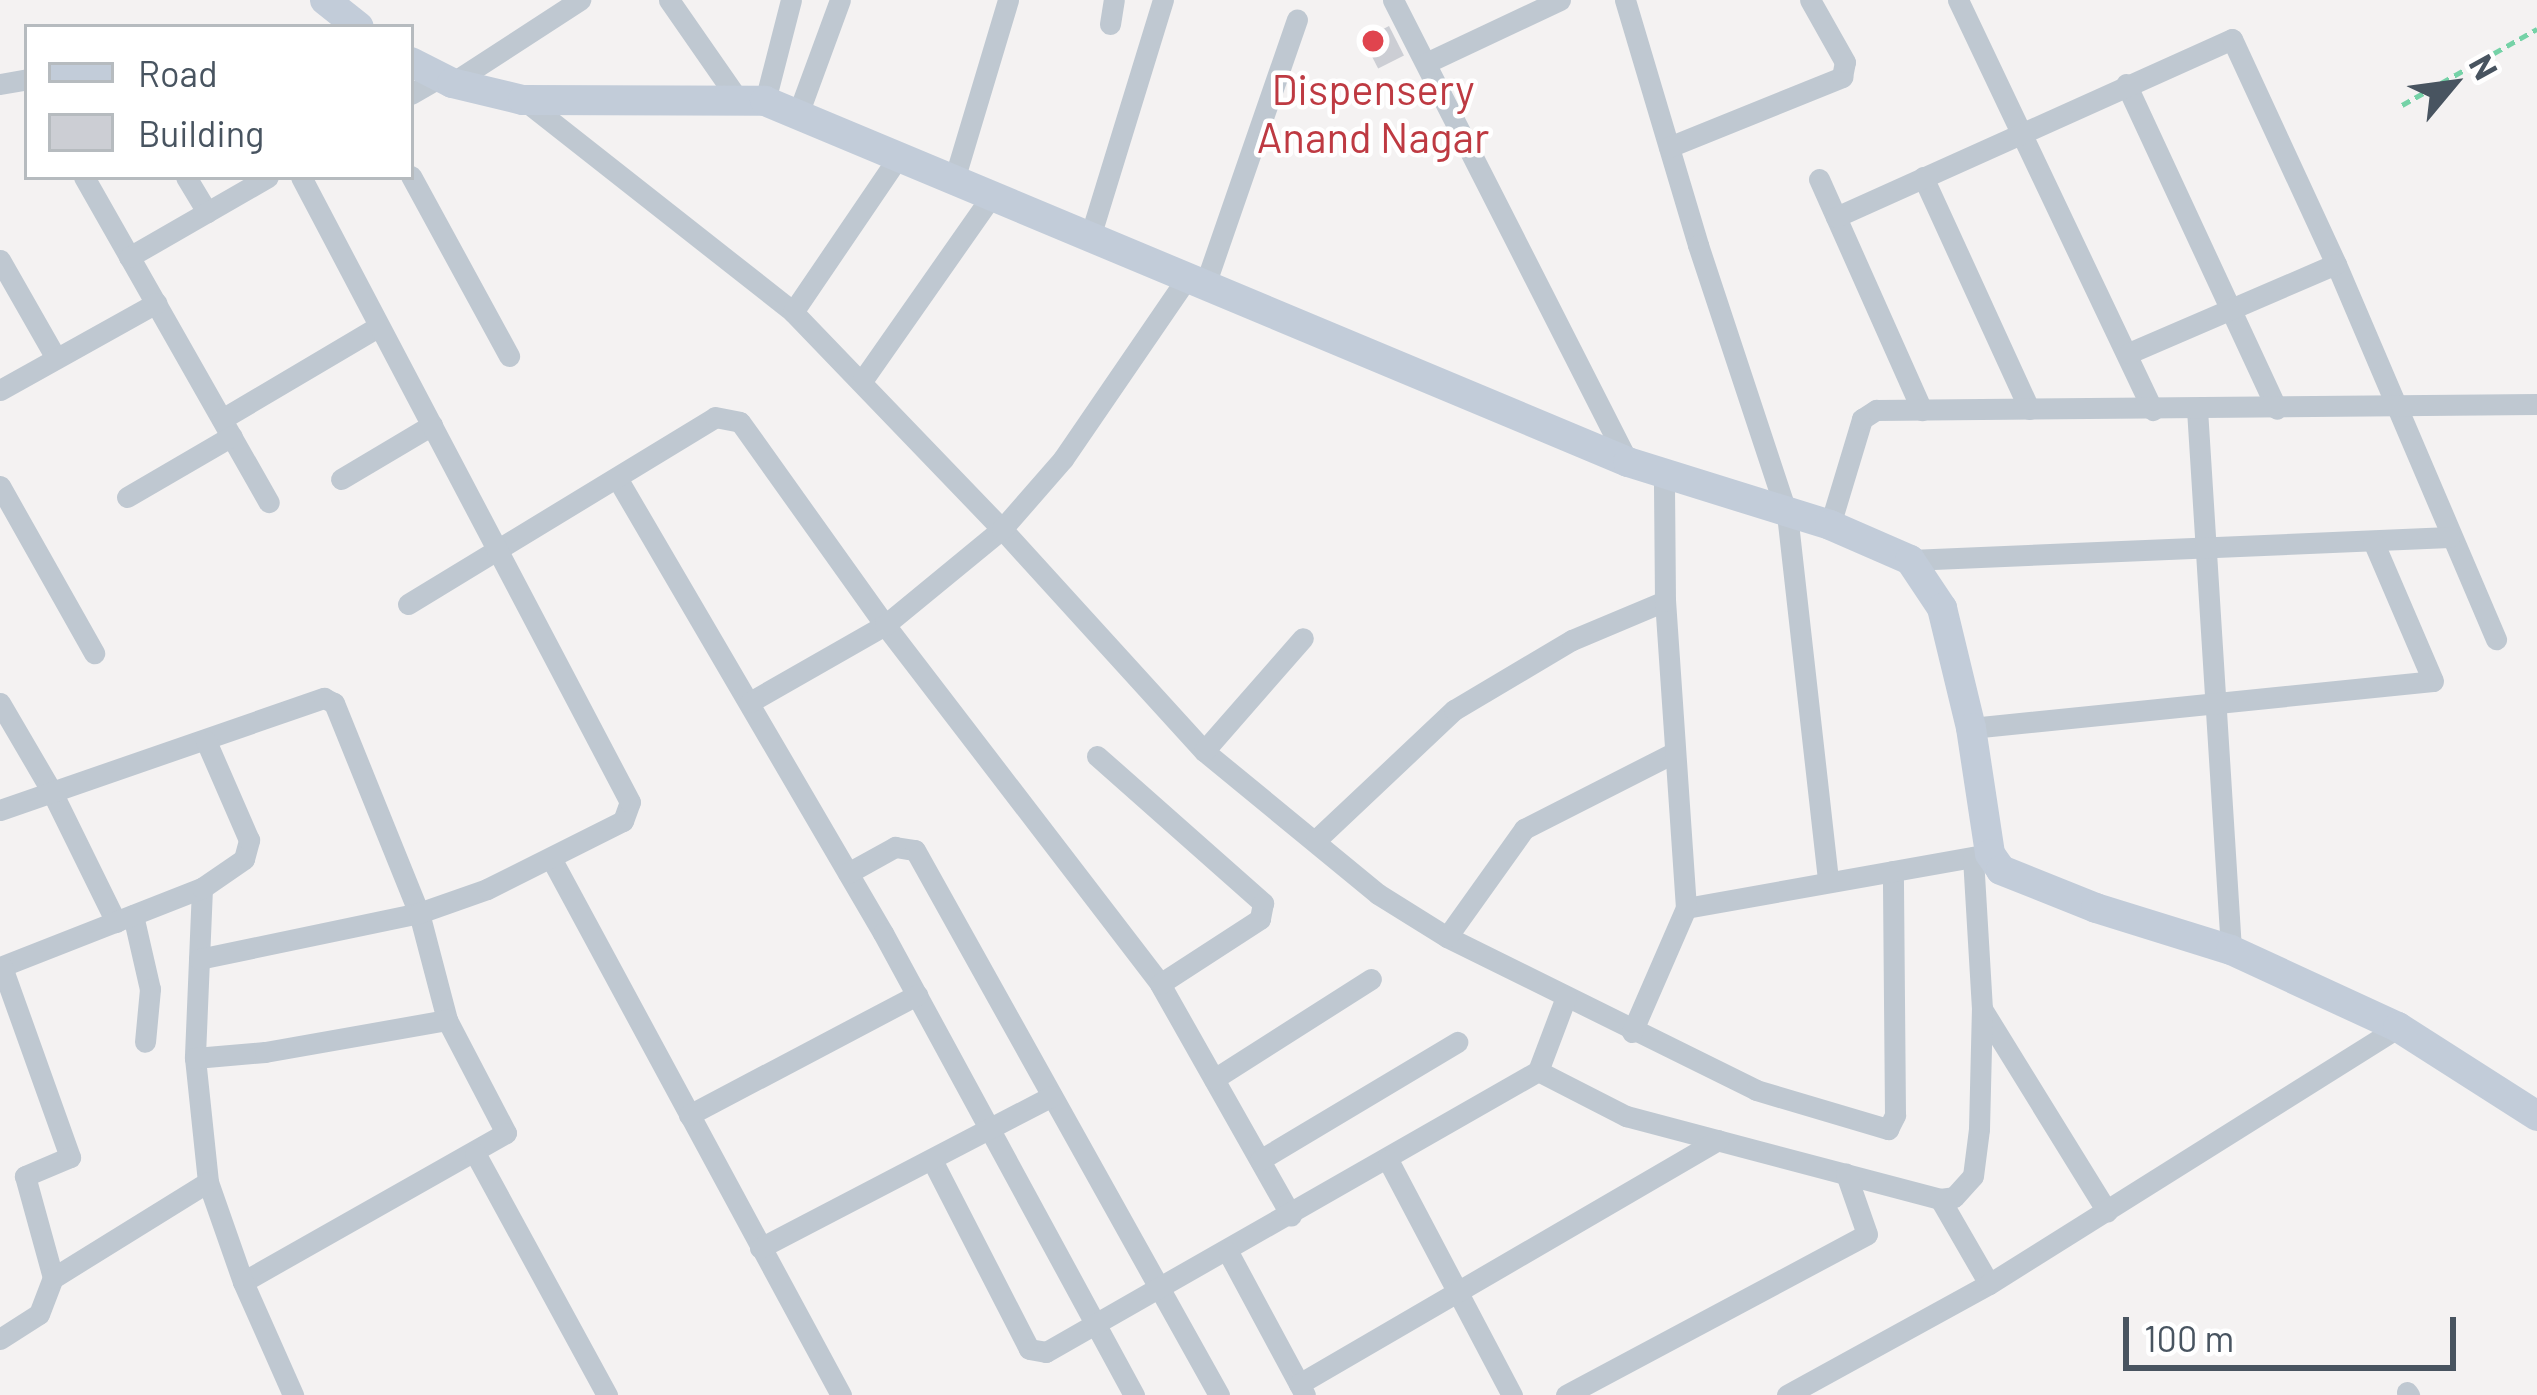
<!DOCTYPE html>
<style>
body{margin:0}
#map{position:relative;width:2537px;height:1395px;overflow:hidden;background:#f4f2f2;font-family:Barlow,sans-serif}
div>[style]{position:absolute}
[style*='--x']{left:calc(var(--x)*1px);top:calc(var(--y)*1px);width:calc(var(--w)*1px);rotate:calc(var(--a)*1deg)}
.building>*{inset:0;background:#ccced4;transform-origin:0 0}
.path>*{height:4.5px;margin-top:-2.25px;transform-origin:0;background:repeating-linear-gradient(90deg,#75d2a7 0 9px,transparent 0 15px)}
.street>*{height:21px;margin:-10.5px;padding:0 10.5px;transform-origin:10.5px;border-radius:10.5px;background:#bfc8d1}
.secondary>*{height:30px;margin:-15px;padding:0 15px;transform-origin:15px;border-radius:15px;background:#c2ccd9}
.dots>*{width:33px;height:33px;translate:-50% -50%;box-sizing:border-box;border:6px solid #fff;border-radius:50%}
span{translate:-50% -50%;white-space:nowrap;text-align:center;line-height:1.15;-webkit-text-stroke:9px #fff;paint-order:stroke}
.health-label{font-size:42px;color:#be3a42}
.legend{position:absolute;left:24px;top:24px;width:390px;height:156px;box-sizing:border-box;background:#fff;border:3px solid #b6bbbf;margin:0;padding:15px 21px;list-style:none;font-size:36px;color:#485460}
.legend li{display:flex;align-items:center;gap:24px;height:60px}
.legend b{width:60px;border:3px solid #b6bbbf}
.north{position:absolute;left:2393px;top:24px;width:120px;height:120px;-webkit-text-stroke:9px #fff;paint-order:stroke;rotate:61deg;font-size:33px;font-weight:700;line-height:48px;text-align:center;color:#485460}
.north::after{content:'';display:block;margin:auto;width:42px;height:54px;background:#485460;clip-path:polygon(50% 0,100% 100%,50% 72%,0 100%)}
.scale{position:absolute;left:2123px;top:1317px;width:333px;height:54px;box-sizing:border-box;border:6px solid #485460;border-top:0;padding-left:15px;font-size:36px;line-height:42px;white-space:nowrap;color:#485460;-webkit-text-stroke:9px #fff;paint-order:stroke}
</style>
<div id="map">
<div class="building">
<div style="left:1389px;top:26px;width:33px;height:29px;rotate:63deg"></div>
</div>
<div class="path">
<div style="--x:2402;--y:105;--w:155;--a:-29.4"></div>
</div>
<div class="street">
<div style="--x:669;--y:0;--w:119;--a:55.2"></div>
<div style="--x:1393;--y:0;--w:518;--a:63.04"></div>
<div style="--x:1625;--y:0;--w:256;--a:73.4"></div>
<div style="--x:1698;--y:245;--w:283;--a:71.7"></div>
<div style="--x:1787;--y:514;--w:370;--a:83.6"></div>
<div style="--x:1958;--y:0;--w:454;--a:64.6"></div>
<div style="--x:1110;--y:24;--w:24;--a:-81"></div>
<div style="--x:1426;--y:63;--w:148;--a:-25.2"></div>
<div style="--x:452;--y:83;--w:153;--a:-33"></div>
<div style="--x:0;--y:84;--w:27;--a:-10"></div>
<div style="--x:2126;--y:84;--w:358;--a:65.1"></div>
<div style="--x:411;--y:94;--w:32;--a:-30"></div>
<div style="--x:524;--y:100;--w:342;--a:38.2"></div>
<div style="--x:793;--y:312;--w:301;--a:46.1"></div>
<div style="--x:1002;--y:529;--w:300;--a:47.7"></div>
<div style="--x:1204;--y:751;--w:225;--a:39.4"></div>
<div style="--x:1378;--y:894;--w:81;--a:31.9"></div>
<div style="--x:1447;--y:937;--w:345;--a:26.3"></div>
<div style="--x:1756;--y:1090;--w:138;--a:16.5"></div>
<div style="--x:1888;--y:1129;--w:16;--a:-63"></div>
<div style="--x:1895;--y:1115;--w:244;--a:-90.5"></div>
<div style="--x:765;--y:101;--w:104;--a:-75.6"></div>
<div style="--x:798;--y:114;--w:121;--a:-69.8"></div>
<div style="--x:1669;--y:147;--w:187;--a:-22"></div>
<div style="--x:1842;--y:77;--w:15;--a:-79"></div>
<div style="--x:1845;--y:62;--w:71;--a:-119.4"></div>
<div style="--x:411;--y:176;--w:205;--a:61.4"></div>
<div style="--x:84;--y:177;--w:374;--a:60.4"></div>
<div style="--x:186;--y:177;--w:41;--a:59"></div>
<div style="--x:1923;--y:177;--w:255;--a:65.4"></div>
<div style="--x:1819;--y:179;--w:253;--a:66"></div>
<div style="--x:954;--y:180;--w:188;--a:-73.3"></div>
<div style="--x:1836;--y:217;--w:434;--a:-24.2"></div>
<div style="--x:2232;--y:39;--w:248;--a:65.2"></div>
<div style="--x:2336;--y:264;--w:408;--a:66.9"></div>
<div style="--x:1090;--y:237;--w:248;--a:-72.9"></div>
<div style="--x:129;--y:257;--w:160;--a:-29.9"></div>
<div style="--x:0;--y:260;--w:113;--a:60.3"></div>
<div style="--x:1205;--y:285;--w:281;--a:-70.9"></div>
<div style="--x:793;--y:312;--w:189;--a:-55.8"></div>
<div style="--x:2129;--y:353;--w:225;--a:-23.3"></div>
<div style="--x:862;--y:381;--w:225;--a:-55"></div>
<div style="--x:0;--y:390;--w:179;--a:-29.1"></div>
<div style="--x:2197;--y:409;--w:542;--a:86.4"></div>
<div style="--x:222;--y:419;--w:182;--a:-30.6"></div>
<div style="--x:617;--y:478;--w:527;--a:59.69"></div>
<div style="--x:883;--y:933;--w:526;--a:61.49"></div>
<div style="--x:341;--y:479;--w:106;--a:-30.7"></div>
<div style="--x:0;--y:486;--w:192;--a:60.6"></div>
<div style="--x:127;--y:497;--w:121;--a:-30.2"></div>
<div style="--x:1830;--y:525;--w:111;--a:-73.2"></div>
<div style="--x:1862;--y:419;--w:17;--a:-33"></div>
<div style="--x:1876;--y:410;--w:661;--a:-0.52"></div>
<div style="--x:1910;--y:560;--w:540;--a:-2.44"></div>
<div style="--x:408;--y:604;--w:359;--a:-31.3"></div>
<div style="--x:715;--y:417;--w:25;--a:11"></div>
<div style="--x:740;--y:422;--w:249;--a:54.5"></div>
<div style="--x:885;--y:625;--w:452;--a:52.5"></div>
<div style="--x:1160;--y:984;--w:266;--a:60.5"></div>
<div style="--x:750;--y:702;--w:155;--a:-29.7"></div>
<div style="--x:885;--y:625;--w:151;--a:-39.4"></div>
<div style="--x:1002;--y:529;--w:93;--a:-48.9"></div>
<div style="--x:1063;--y:459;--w:219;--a:-55.6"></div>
<div style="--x:0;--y:703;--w:103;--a:59.7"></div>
<div style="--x:52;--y:792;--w:145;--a:63.8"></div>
<div style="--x:1971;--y:728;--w:464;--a:-5.8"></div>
<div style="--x:2433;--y:681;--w:152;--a:-113.2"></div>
<div style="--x:1204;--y:751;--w:150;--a:-48.8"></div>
<div style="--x:1097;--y:756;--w:222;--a:41.5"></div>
<div style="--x:1263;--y:903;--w:16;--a:101"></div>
<div style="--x:1260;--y:919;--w:119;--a:147"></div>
<div style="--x:0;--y:810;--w:343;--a:-19.1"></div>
<div style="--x:324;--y:698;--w:11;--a:27"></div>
<div style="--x:334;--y:703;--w:227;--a:68"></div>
<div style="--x:419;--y:913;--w:111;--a:75.3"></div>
<div style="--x:447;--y:1020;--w:127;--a:62.4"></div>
<div style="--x:506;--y:1133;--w:302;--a:150.5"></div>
<div style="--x:1316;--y:840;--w:190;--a:-43.3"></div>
<div style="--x:1454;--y:710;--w:137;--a:-30.7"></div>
<div style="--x:1572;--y:640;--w:101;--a:-22.8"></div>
<div style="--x:552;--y:860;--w:608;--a:61.62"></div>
<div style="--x:848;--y:873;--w:54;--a:-29"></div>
<div style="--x:895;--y:847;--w:20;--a:9"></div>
<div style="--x:915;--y:850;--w:624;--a:60.85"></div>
<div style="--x:202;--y:888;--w:170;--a:92.4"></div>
<div style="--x:195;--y:1058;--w:125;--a:84"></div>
<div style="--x:208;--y:1182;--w:106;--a:70.7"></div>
<div style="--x:243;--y:1282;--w:124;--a:66.1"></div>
<div style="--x:1686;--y:908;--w:303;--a:-10.1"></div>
<div style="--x:133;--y:915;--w:76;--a:77.1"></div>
<div style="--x:150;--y:989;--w:53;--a:95.4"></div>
<div style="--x:1447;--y:937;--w:133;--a:-54.5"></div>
<div style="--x:1524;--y:829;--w:169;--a:-27"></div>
<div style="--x:199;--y:959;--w:225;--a:-11.8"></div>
<div style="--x:419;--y:913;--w:72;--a:-19.4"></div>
<div style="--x:487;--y:889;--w:152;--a:-26.6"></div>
<div style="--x:623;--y:821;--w:20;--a:-70"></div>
<div style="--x:630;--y:802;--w:706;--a:-117.76"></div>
<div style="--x:0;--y:967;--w:217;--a:-21.4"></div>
<div style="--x:202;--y:888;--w:51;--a:-34.6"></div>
<div style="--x:244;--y:859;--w:20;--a:-75"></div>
<div style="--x:249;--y:840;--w:108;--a:-113.5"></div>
<div style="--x:2;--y:967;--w:202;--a:70.3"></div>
<div style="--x:70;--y:1157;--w:49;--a:157.1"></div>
<div style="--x:25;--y:1176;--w:106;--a:74.6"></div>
<div style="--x:1982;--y:1009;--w:238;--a:58.3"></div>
<div style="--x:1632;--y:1032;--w:135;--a:-66.5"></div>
<div style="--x:1686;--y:908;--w:308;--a:-93.9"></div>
<div style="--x:1665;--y:601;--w:126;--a:-90.5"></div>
<div style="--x:195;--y:1058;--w:70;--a:-4.9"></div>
<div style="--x:265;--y:1052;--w:185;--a:-10"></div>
<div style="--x:1538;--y:1071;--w:99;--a:27.1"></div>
<div style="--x:1626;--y:1116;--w:325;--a:14.8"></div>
<div style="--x:1940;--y:1199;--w:14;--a:-8"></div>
<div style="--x:1954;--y:1197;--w:28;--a:-48"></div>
<div style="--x:1973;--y:1176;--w:47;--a:-82.7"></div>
<div style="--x:1979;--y:1129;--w:120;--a:-88.6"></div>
<div style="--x:1982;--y:1009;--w:152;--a:-93.4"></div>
<div style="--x:1214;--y:1079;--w:186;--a:-32.5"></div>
<div style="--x:689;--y:1115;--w:258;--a:-27.8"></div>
<div style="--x:475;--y:1153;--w:276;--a:61.4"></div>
<div style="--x:932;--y:1160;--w:212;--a:62.8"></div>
<div style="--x:1029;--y:1349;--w:17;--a:10"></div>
<div style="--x:1046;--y:1352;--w:567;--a:-29.73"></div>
<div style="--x:1538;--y:1071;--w:79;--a:-69.3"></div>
<div style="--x:1260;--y:1160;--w:230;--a:-30.9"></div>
<div style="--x:1388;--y:1160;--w:266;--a:62.2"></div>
<div style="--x:1940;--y:1199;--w:98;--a:60"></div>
<div style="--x:760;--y:1248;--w:329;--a:-27.5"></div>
<div style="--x:1228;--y:1252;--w:162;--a:61.7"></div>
<div style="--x:0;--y:1339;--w:46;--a:-32.7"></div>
<div style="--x:39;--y:1314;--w:39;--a:-69"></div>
<div style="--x:53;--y:1278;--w:182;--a:-31.8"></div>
<div style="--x:1299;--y:1384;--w:485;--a:-30.2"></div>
<div style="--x:2407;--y:1392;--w:4;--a:56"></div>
<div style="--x:1566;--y:1395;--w:341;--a:-28.1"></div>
<div style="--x:1867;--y:1234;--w:64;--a:-109.3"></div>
<div style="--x:1787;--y:1395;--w:230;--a:-28.8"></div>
<div style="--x:1989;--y:1284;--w:483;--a:-32.1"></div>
</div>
<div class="secondary">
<div style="--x:325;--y:0;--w:43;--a:38.5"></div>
<div style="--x:411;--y:62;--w:46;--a:27.1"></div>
<div style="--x:452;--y:83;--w:73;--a:13.5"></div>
<div style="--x:523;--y:100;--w:242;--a:0.2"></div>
<div style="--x:765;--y:101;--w:935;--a:22.7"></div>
<div style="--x:1628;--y:462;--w:212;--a:17.3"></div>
<div style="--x:1830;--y:525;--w:87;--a:23.6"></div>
<div style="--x:1910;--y:560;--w:58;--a:56.3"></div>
<div style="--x:1942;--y:608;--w:123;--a:76.4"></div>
<div style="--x:1971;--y:728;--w:127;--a:81.4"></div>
<div style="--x:1990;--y:854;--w:19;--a:55"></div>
<div style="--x:2001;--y:870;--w:102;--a:21.8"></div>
<div style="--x:2096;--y:908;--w:141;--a:17.3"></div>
<div style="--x:2231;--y:950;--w:184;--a:24.8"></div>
<div style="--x:2398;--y:1027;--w:165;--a:32.6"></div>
</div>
<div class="dots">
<div style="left:1373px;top:41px;background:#e0444e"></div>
</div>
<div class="health-label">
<span style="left:1373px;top:112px">Dispensery<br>Anand Nagar</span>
</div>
<ul class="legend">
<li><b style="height:15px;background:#c2ccd9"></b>Road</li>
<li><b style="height:33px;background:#ccced4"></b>Building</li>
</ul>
<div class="north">N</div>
<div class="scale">100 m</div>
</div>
